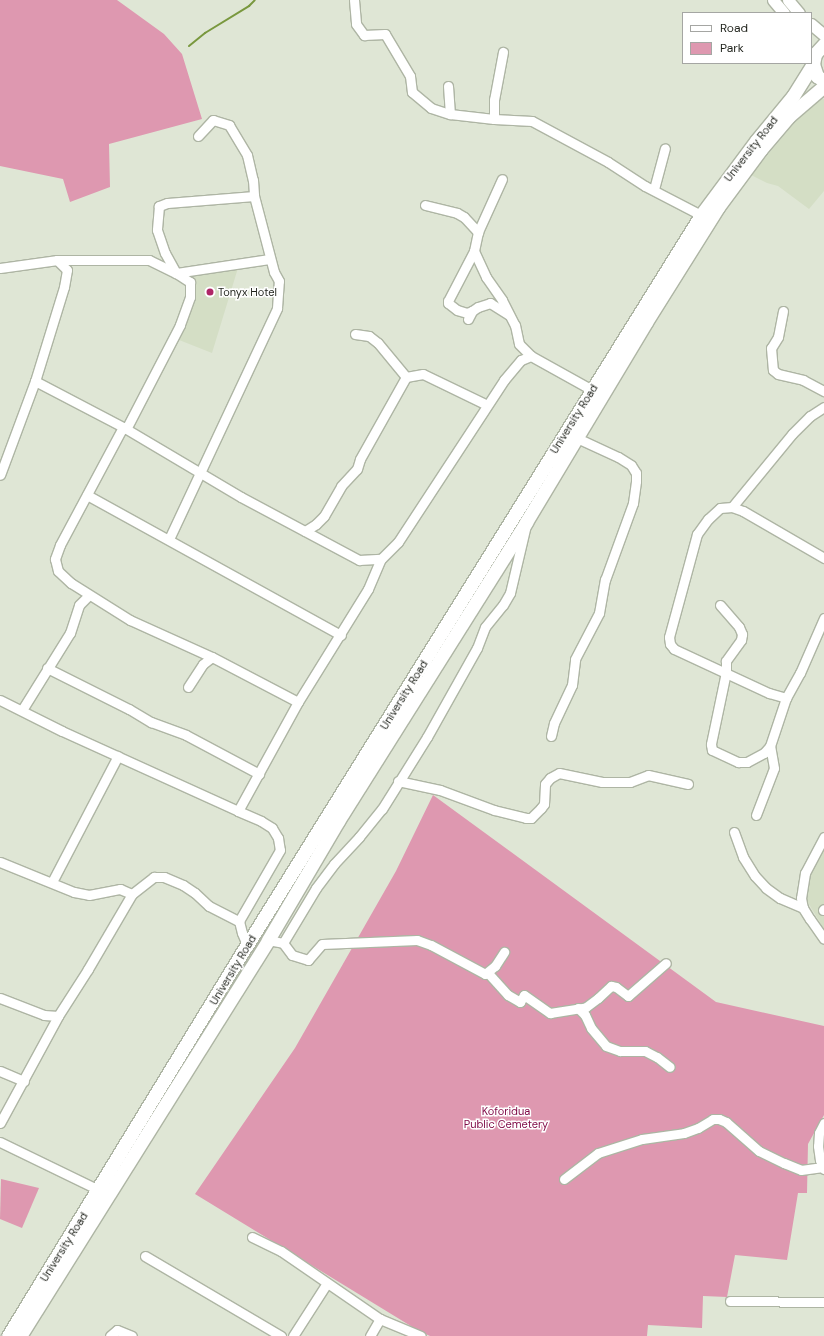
<!DOCTYPE html>
<style>
body{margin:0}
#map{position:relative;width:824px;height:1336px;overflow:hidden;background:#dfe6d5;font-family:"DM Sans",sans-serif}
div>[style]{position:absolute}
[style*='--x']{left:calc(var(--x)*1px);top:calc(var(--y)*1px);width:calc(var(--w)*1px);rotate:calc(var(--a)*1deg)}
.built>*{inset:0;background:#d4dec5}
.green>*{inset:0;background:#de98b0}
.stream>*{height:2px;margin:-1px;padding:0 1px;transform-origin:1px;border-radius:1px;background:#79983e}
.roads{filter:drop-shadow(1px 0 #aeb5a4) drop-shadow(-1px 0 #aeb5a4) drop-shadow(0 1px #aeb5a4) drop-shadow(0 -1px #aeb5a4)}
.minor>*{height:9px;margin:-4.5px;padding:0 4.5px;transform-origin:4.5px;border-radius:4.5px;background:#fff}
.major>*{height:11px;margin:-5.5px;padding:0 5.5px;transform-origin:5.5px;border-radius:5.5px;background:#fff}
.highway>*{height:13px;margin:-6.5px;padding:0 6.5px;transform-origin:6.5px;border-radius:6.5px;background:#fff}
.dots>*{width:11px;height:11px;translate:-50% -50%;box-sizing:border-box;border:2px solid #fff;border-radius:50%}
span{translate:-50% -50%;white-space:nowrap;text-align:center;line-height:1.15;-webkit-text-stroke:3px #fff;paint-order:stroke}
.street-label{font-size:11px;color:#1e211a}
.poi-label{font-size:11px;color:#1e211a}
.left{translate:0 -50%;text-align:left}
.park-label{font-size:11px;color:#7f0946}
.legend{position:absolute;left:682px;top:12px;width:130px;height:52px;box-sizing:border-box;background:#fff;border:1px solid #a5a6a3;margin:0;padding:5px 7px;list-style:none;font-size:12px;color:#1e211a}
.legend li{display:flex;align-items:center;gap:8px;height:20px}
.legend b{width:20px;border:1px solid #a5a6a3}
</style>
<div id="map">
<div class="built">
<div style="clip-path:polygon(819px 99px,824px 99px,824px 191px,809px 209px,778px 186px,767px 183px,751px 175px,795px 122px)"></div>
<div style="clip-path:polygon(238px 268px,212px 353px,174px 338px,183px 314px,194px 270px)"></div>
<div style="clip-path:polygon(824px 841px,824px 929px,804px 896px,811px 866px)"></div>
</div>
<div class="green">
<div style="clip-path:polygon(0 0,117px 0,164px 34px,182px 54px,202px 119px,109px 144px,110px 187px,70px 202px,63px 179px,0 166px)"></div>
<div style="clip-path:polygon(433px 795px,716px 1002px,824px 1026px,824px 1115px,808px 1144px,807px 1193px,798px 1193px,787px 1260px,735px 1255px,727px 1297px,703px 1296px,702px 1328px,648px 1325px,647px 1336px,430px 1336px,419px 1331px,195px 1194px,295px 1048px,396px 871px)"></div>
<div style="clip-path:polygon(1px 1179px,39px 1188px,22px 1228px,0 1219px)"></div>
</div>
<div class="stream">
<div style="--x:189;--y:46;--w:21;--a:-39"></div>
<div style="--x:205;--y:33;--w:52;--a:-31.5"></div>
<div style="--x:249;--y:6;--w:8;--a:-45"></div>
</div>
<div class="roads">
<div class="minor">
<div style="--x:354;--y:0;--w:24;--a:85"></div>
<div style="--x:356;--y:24;--w:14;--a:54"></div>
<div style="--x:364;--y:35;--w:21;--a:-3"></div>
<div style="--x:385;--y:34;--w:49;--a:59.2"></div>
<div style="--x:410;--y:76;--w:16;--a:83"></div>
<div style="--x:412;--y:92;--w:25;--a:40"></div>
<div style="--x:431;--y:108;--w:20;--a:18"></div>
<div style="--x:450;--y:114;--w:44;--a:6.5"></div>
<div style="--x:494;--y:119;--w:38;--a:3"></div>
<div style="--x:532;--y:121;--w:86;--a:28.3"></div>
<div style="--x:608;--y:162;--w:44;--a:33"></div>
<div style="--x:645;--y:186;--w:63;--a:27.4"></div>
<div style="--x:448;--y:86;--w:28;--a:86"></div>
<div style="--x:494;--y:119;--w:19;--a:-90"></div>
<div style="--x:494;--y:100;--w:49;--a:-79.4"></div>
<div style="--x:198;--y:136;--w:22;--a:-47"></div>
<div style="--x:213;--y:120;--w:17;--a:17"></div>
<div style="--x:229;--y:125;--w:35;--a:59"></div>
<div style="--x:247;--y:155;--w:26;--a:77"></div>
<div style="--x:253;--y:180;--w:16;--a:86"></div>
<div style="--x:654;--y:189;--w:42;--a:-75"></div>
<div style="--x:425;--y:205;--w:33;--a:14"></div>
<div style="--x:457;--y:213;--w:8;--a:30"></div>
<div style="--x:464;--y:217;--w:21;--a:47"></div>
<div style="--x:478;--y:232;--w:19;--a:102"></div>
<div style="--x:474;--y:251;--w:29;--a:65"></div>
<div style="--x:486;--y:277;--w:28;--a:55"></div>
<div style="--x:502;--y:300;--w:28;--a:63"></div>
<div style="--x:515;--y:325;--w:19;--a:78"></div>
<div style="--x:519;--y:344;--w:17;--a:45"></div>
<div style="--x:478;--y:232;--w:58;--a:-65.6"></div>
<div style="--x:57;--y:260;--w:92;--a:0"></div>
<div style="--x:149;--y:260;--w:30;--a:26"></div>
<div style="--x:176;--y:273;--w:17;--a:33"></div>
<div style="--x:190;--y:282;--w:15;--a:90"></div>
<div style="--x:190;--y:297;--w:30;--a:110"></div>
<div style="--x:180;--y:325;--w:117;--a:117.4"></div>
<div style="--x:0;--y:268;--w:58;--a:-8"></div>
<div style="--x:57;--y:260;--w:14;--a:45"></div>
<div style="--x:67;--y:270;--w:17;--a:100"></div>
<div style="--x:64;--y:287;--w:98;--a:107.1"></div>
<div style="--x:35;--y:381;--w:100;--a:110.4"></div>
<div style="--x:176;--y:273;--w:95;--a:-8.5"></div>
<div style="--x:472;--y:311;--w:5;--a:158"></div>
<div style="--x:467;--y:313;--w:10;--a:-163"></div>
<div style="--x:457;--y:310;--w:11;--a:-142"></div>
<div style="--x:448;--y:303;--w:2;--a:-90"></div>
<div style="--x:448;--y:301;--w:56;--a:-62.5"></div>
<div style="--x:783;--y:311;--w:26;--a:101"></div>
<div style="--x:778;--y:337;--w:13;--a:122"></div>
<div style="--x:771;--y:348;--w:22;--a:85"></div>
<div style="--x:773;--y:370;--w:6;--a:39"></div>
<div style="--x:778;--y:374;--w:26;--a:13"></div>
<div style="--x:803;--y:380;--w:24;--a:28"></div>
<div style="--x:468;--y:319;--w:9;--a:-63"></div>
<div style="--x:472;--y:311;--w:7;--a:-34"></div>
<div style="--x:478;--y:307;--w:13;--a:-18"></div>
<div style="--x:490;--y:303;--w:22;--a:32"></div>
<div style="--x:355;--y:334;--w:14;--a:8"></div>
<div style="--x:369;--y:336;--w:11;--a:38"></div>
<div style="--x:378;--y:343;--w:44;--a:50.5"></div>
<div style="--x:35;--y:381;--w:99;--a:27.6"></div>
<div style="--x:123;--y:427;--w:137;--a:30.7"></div>
<div style="--x:241;--y:497;--w:134;--a:28.1"></div>
<div style="--x:359;--y:560;--w:22;--a:-3"></div>
<div style="--x:824;--y:407;--w:17;--a:147"></div>
<div style="--x:810;--y:416;--w:25;--a:135"></div>
<div style="--x:792;--y:434;--w:94;--a:129.4"></div>
<div style="--x:732;--y:507;--w:12;--a:20"></div>
<div style="--x:743;--y:511;--w:94;--a:30.1"></div>
<div style="--x:123;--y:427;--w:134;--a:118.1"></div>
<div style="--x:60;--y:545;--w:15;--a:110"></div>
<div style="--x:55;--y:559;--w:12;--a:76"></div>
<div style="--x:58;--y:571;--w:18;--a:43"></div>
<div style="--x:71;--y:583;--w:70;--a:32.1"></div>
<div style="--x:130;--y:620;--w:90;--a:24.3"></div>
<div style="--x:212;--y:657;--w:97;--a:27.6"></div>
<div style="--x:87;--y:495;--w:290;--a:28.9"></div>
<div style="--x:732;--y:507;--w:12;--a:175"></div>
<div style="--x:720;--y:508;--w:16;--a:137"></div>
<div style="--x:708;--y:519;--w:19;--a:126"></div>
<div style="--x:697;--y:534;--w:107;--a:105.2"></div>
<div style="--x:669;--y:637;--w:7;--a:82"></div>
<div style="--x:670;--y:644;--w:6;--a:51"></div>
<div style="--x:674;--y:649;--w:105;--a:24.9"></div>
<div style="--x:769;--y:693;--w:18;--a:16"></div>
<div style="--x:786;--y:698;--w:29;--a:-61"></div>
<div style="--x:800;--y:673;--w:60;--a:-66.4"></div>
<div style="--x:305;--y:531;--w:13;--a:-32"></div>
<div style="--x:316;--y:524;--w:11;--a:-45"></div>
<div style="--x:324;--y:516;--w:34;--a:-60"></div>
<div style="--x:341;--y:486;--w:23;--a:-47"></div>
<div style="--x:357;--y:469;--w:10;--a:-73"></div>
<div style="--x:360;--y:459;--w:94;--a:-60.7"></div>
<div style="--x:406;--y:377;--w:17;--a:-10"></div>
<div style="--x:423;--y:374;--w:71;--a:25.8"></div>
<div style="--x:169;--y:539;--w:255;--a:-64.9"></div>
<div style="--x:277;--y:308;--w:27;--a:-86"></div>
<div style="--x:279;--y:281;--w:10;--a:-119"></div>
<div style="--x:274;--y:272;--w:79;--a:-104.7"></div>
<div style="--x:254;--y:196;--w:87;--a:175.4"></div>
<div style="--x:167;--y:203;--w:9;--a:159"></div>
<div style="--x:159;--y:206;--w:24;--a:95"></div>
<div style="--x:157;--y:230;--w:24;--a:71"></div>
<div style="--x:165;--y:253;--w:23;--a:61"></div>
<div style="--x:720;--y:605;--w:29;--a:49"></div>
<div style="--x:739;--y:627;--w:8;--a:67"></div>
<div style="--x:742;--y:634;--w:6;--a:99"></div>
<div style="--x:741;--y:640;--w:26;--a:126"></div>
<div style="--x:726;--y:661;--w:11;--a:90"></div>
<div style="--x:726;--y:672;--w:74;--a:101.8"></div>
<div style="--x:711;--y:744;--w:6;--a:81"></div>
<div style="--x:712;--y:750;--w:29;--a:25"></div>
<div style="--x:738;--y:762;--w:9;--a:0"></div>
<div style="--x:747;--y:762;--w:19;--a:-28"></div>
<div style="--x:764;--y:753;--w:9;--a:-49"></div>
<div style="--x:770;--y:746;--w:51;--a:-71.6"></div>
<div style="--x:47;--y:668;--w:92;--a:26.6"></div>
<div style="--x:129;--y:709;--w:26;--a:31"></div>
<div style="--x:151;--y:722;--w:37;--a:20"></div>
<div style="--x:186;--y:735;--w:83;--a:28.1"></div>
<div style="--x:188;--y:687;--w:27;--a:-57"></div>
<div style="--x:203;--y:664;--w:11;--a:-38"></div>
<div style="--x:0;--y:700;--w:69;--a:26.6"></div>
<div style="--x:62;--y:731;--w:193;--a:24.4"></div>
<div style="--x:238;--y:811;--w:124;--a:-61.2"></div>
<div style="--x:298;--y:702;--w:133;--a:-58.2"></div>
<div style="--x:368;--y:589;--w:33;--a:-67"></div>
<div style="--x:381;--y:559;--w:24;--a:-45"></div>
<div style="--x:398;--y:542;--w:194;--a:-56.8"></div>
<div style="--x:504;--y:380;--w:26;--a:-50"></div>
<div style="--x:521;--y:360;--w:11;--a:-22"></div>
<div style="--x:531;--y:356;--w:70;--a:29.1"></div>
<div style="--x:22;--y:710;--w:91;--a:-58.1"></div>
<div style="--x:70;--y:633;--w:29;--a:-72"></div>
<div style="--x:79;--y:605;--w:14;--a:-45"></div>
<div style="--x:551;--y:736;--w:13;--a:-77"></div>
<div style="--x:554;--y:723;--w:42;--a:-64.7"></div>
<div style="--x:572;--y:685;--w:26;--a:-83"></div>
<div style="--x:575;--y:659;--w:52;--a:-62.4"></div>
<div style="--x:599;--y:613;--w:34;--a:-80"></div>
<div style="--x:605;--y:580;--w:82;--a:-70"></div>
<div style="--x:633;--y:503;--w:22;--a:-82"></div>
<div style="--x:636;--y:481;--w:8;--a:-90"></div>
<div style="--x:636;--y:473;--w:9;--a:-122"></div>
<div style="--x:631;--y:465;--w:15;--a:-148"></div>
<div style="--x:618;--y:457;--w:45;--a:-155.1"></div>
<div style="--x:398;--y:781;--w:43;--a:12.1"></div>
<div style="--x:440;--y:790;--w:58;--a:20.3"></div>
<div style="--x:494;--y:810;--w:33;--a:14"></div>
<div style="--x:526;--y:818;--w:5;--a:0"></div>
<div style="--x:531;--y:818;--w:14;--a:-45"></div>
<div style="--x:541;--y:808;--w:5;--a:-53"></div>
<div style="--x:544;--y:804;--w:20;--a:-87"></div>
<div style="--x:545;--y:784;--w:8;--a:-50"></div>
<div style="--x:550;--y:778;--w:10;--a:-29"></div>
<div style="--x:559;--y:773;--w:44;--a:11.8"></div>
<div style="--x:602;--y:782;--w:28;--a:0"></div>
<div style="--x:630;--y:782;--w:19;--a:-21"></div>
<div style="--x:648;--y:775;--w:41;--a:12.7"></div>
<div style="--x:238;--y:811;--w:25;--a:23"></div>
<div style="--x:261;--y:821;--w:13;--a:32"></div>
<div style="--x:272;--y:828;--w:12;--a:59"></div>
<div style="--x:278;--y:838;--w:12;--a:81"></div>
<div style="--x:280;--y:850;--w:82;--a:120"></div>
<div style="--x:239;--y:921;--w:12;--a:76"></div>
<div style="--x:242;--y:933;--w:13;--a:67"></div>
<div style="--x:756;--y:815;--w:50;--a:-69"></div>
<div style="--x:774;--y:768;--w:22;--a:-100"></div>
<div style="--x:734;--y:832;--w:27;--a:70"></div>
<div style="--x:743;--y:857;--w:22;--a:58"></div>
<div style="--x:755;--y:876;--w:16;--a:47"></div>
<div style="--x:766;--y:888;--w:17;--a:36"></div>
<div style="--x:780;--y:898;--w:25;--a:23"></div>
<div style="--x:824;--y:837;--w:41;--a:117.8"></div>
<div style="--x:805;--y:873;--w:25;--a:99"></div>
<div style="--x:801;--y:898;--w:10;--a:79"></div>
<div style="--x:803;--y:908;--w:13;--a:58"></div>
<div style="--x:810;--y:919;--w:24;--a:55"></div>
<div style="--x:0;--y:862;--w:80;--a:22.1"></div>
<div style="--x:74;--y:892;--w:15;--a:11"></div>
<div style="--x:89;--y:895;--w:32;--a:-11"></div>
<div style="--x:120;--y:889;--w:13;--a:23"></div>
<div style="--x:132;--y:894;--w:28;--a:-38"></div>
<div style="--x:154;--y:877;--w:10;--a:0"></div>
<div style="--x:164;--y:877;--w:21;--a:23"></div>
<div style="--x:183;--y:885;--w:14;--a:34"></div>
<div style="--x:195;--y:893;--w:19;--a:43"></div>
<div style="--x:209;--y:906;--w:34;--a:27"></div>
<div style="--x:52;--y:882;--w:142;--a:-62.4"></div>
<div style="--x:823;--y:910;--w:1;--a:-45"></div>
<div style="--x:268;--y:940;--w:15;--a:11"></div>
<div style="--x:283;--y:943;--w:15;--a:53"></div>
<div style="--x:292;--y:955;--w:17;--a:17"></div>
<div style="--x:308;--y:960;--w:21;--a:-49"></div>
<div style="--x:322;--y:944;--w:95;--a:-2.4"></div>
<div style="--x:417;--y:940;--w:15;--a:20"></div>
<div style="--x:431;--y:945;--w:61;--a:28.2"></div>
<div style="--x:485;--y:974;--w:13;--a:-39"></div>
<div style="--x:495;--y:966;--w:17;--a:-57"></div>
<div style="--x:283;--y:943;--w:64;--a:-59"></div>
<div style="--x:316;--y:888;--w:30;--a:-53"></div>
<div style="--x:334;--y:864;--w:37;--a:-47"></div>
<div style="--x:359;--y:837;--w:36;--a:-51"></div>
<div style="--x:382;--y:809;--w:85;--a:-58"></div>
<div style="--x:427;--y:737;--w:102;--a:-60.7"></div>
<div style="--x:477;--y:648;--w:22;--a:-69"></div>
<div style="--x:485;--y:627;--w:28;--a:-51"></div>
<div style="--x:503;--y:605;--w:14;--a:-60"></div>
<div style="--x:510;--y:593;--w:70;--a:-76.8"></div>
<div style="--x:488;--y:973;--w:30;--a:48"></div>
<div style="--x:508;--y:995;--w:14;--a:30"></div>
<div style="--x:520;--y:1002;--w:8;--a:-60"></div>
<div style="--x:524;--y:995;--w:32;--a:35"></div>
<div style="--x:550;--y:1013;--w:36;--a:-9"></div>
<div style="--x:586;--y:1007;--w:15;--a:-37"></div>
<div style="--x:598;--y:998;--w:18;--a:-43"></div>
<div style="--x:611;--y:986;--w:5;--a:11"></div>
<div style="--x:616;--y:987;--w:15;--a:37"></div>
<div style="--x:628;--y:996;--w:50;--a:-41"></div>
<div style="--x:0;--y:998;--w:47;--a:21.1"></div>
<div style="--x:44;--y:1015;--w:14;--a:4"></div>
<div style="--x:578;--y:1008;--w:10;--a:45"></div>
<div style="--x:585;--y:1015;--w:14;--a:65"></div>
<div style="--x:591;--y:1028;--w:23;--a:50"></div>
<div style="--x:606;--y:1046;--w:15;--a:20"></div>
<div style="--x:620;--y:1051;--w:25;--a:0"></div>
<div style="--x:645;--y:1051;--w:13;--a:27"></div>
<div style="--x:657;--y:1057;--w:16;--a:38"></div>
<div style="--x:0;--y:1071;--w:26;--a:23"></div>
<div style="--x:0;--y:1123;--w:122;--a:-61.5"></div>
<div style="--x:58;--y:1016;--w:56;--a:-57.4"></div>
<div style="--x:88;--y:969;--w:87;--a:-59.6"></div>
<div style="--x:824;--y:1123;--w:11;--a:117"></div>
<div style="--x:819;--y:1133;--w:13;--a:94"></div>
<div style="--x:818;--y:1146;--w:14;--a:82"></div>
<div style="--x:820;--y:1160;--w:10;--a:66"></div>
<div style="--x:0;--y:1142;--w:110;--a:25.9"></div>
<div style="--x:564;--y:1179;--w:43;--a:-37.4"></div>
<div style="--x:598;--y:1153;--w:46;--a:-17.7"></div>
<div style="--x:642;--y:1139;--w:42;--a:-8.1"></div>
<div style="--x:684;--y:1133;--w:15;--a:-20"></div>
<div style="--x:698;--y:1128;--w:17;--a:-31"></div>
<div style="--x:713;--y:1119;--w:6;--a:0"></div>
<div style="--x:719;--y:1119;--w:8;--a:23"></div>
<div style="--x:726;--y:1122;--w:44;--a:41.3"></div>
<div style="--x:759;--y:1151;--w:28;--a:26"></div>
<div style="--x:784;--y:1163;--w:18;--a:22"></div>
<div style="--x:801;--y:1170;--w:22;--a:-8"></div>
<div style="--x:252;--y:1237;--w:32;--a:26"></div>
<div style="--x:281;--y:1251;--w:120;--a:34.5"></div>
<div style="--x:380;--y:1319;--w:44;--a:22.5"></div>
<div style="--x:145;--y:1256;--w:158;--a:30.5"></div>
<div style="--x:730;--y:1301;--w:94;--a:0.6"></div>
<div style="--x:110;--y:1336;--w:9;--a:-41"></div>
<div style="--x:117;--y:1330;--w:16;--a:22"></div>
<div style="--x:293;--y:1336;--w:63;--a:-57.3"></div>
<div style="--x:370;--y:1336;--w:20;--a:-60"></div>
</div>
<div class="major">
<div style="--x:773;--y:0;--w:17;--a:50"></div>
<div style="--x:788;--y:0;--w:17;--a:50"></div>
<div style="--x:811;--y:24;--w:17;--a:40"></div>
</div>
<div class="highway">
<div style="--x:824;--y:44;--w:13;--a:132"></div>
<div style="--x:815;--y:54;--w:10;--a:101"></div>
<div style="--x:813;--y:64;--w:13;--a:72"></div>
<div style="--x:817;--y:76;--w:9;--a:36"></div>
<div style="--x:8;--y:1336;--w:458;--a:-58.6"></div>
<div style="--x:247;--y:945;--w:860;--a:-58.12"></div>
<div style="--x:701;--y:215;--w:92;--a:-53.4"></div>
<div style="--x:756;--y:141;--w:58;--a:-50.6"></div>
<div style="--x:793;--y:96;--w:38;--a:-58"></div>
<div style="--x:20;--y:1336;--w:467;--a:-57.9"></div>
<div style="--x:268;--y:940;--w:138;--a:-59.5"></div>
<div style="--x:338;--y:821;--w:353;--a:-57.8"></div>
<div style="--x:526;--y:522;--w:233;--a:-59"></div>
<div style="--x:646;--y:322;--w:136;--a:-57.9"></div>
<div style="--x:718;--y:207;--w:72;--a:-53.4"></div>
<div style="--x:761;--y:149;--w:43;--a:-49.7"></div>
<div style="--x:789;--y:116;--w:46;--a:-40.6"></div>
</div>
</div>
<div class="dots">
<div style="left:210px;top:292px;background:#af2667"></div>
</div>
<div class="street-label">
<span style="left:751px;top:149px;rotate:-52deg">University Road</span>
<span style="left:574px;top:419px;rotate:-58deg">University Road</span>
<span style="left:404px;top:695px;rotate:-58deg">University Road</span>
<span style="left:233px;top:970px;rotate:-59deg">University Road</span>
<span style="left:64px;top:1247px;rotate:-58deg">University Road</span>
</div>
<div class="poi-label">
<span class="left" style="left:218px;top:292px">Tonyx Hotel</span>
</div>
<div class="park-label">
<span style="left:506px;top:1118px">Koforidua<br>Public Cemetery</span>
</div>
<ul class="legend">
<li><b style="height:5px;background:#fff"></b>Road</li>
<li><b style="height:11px;background:#de98b0"></b>Park</li>
</ul>
</div>
